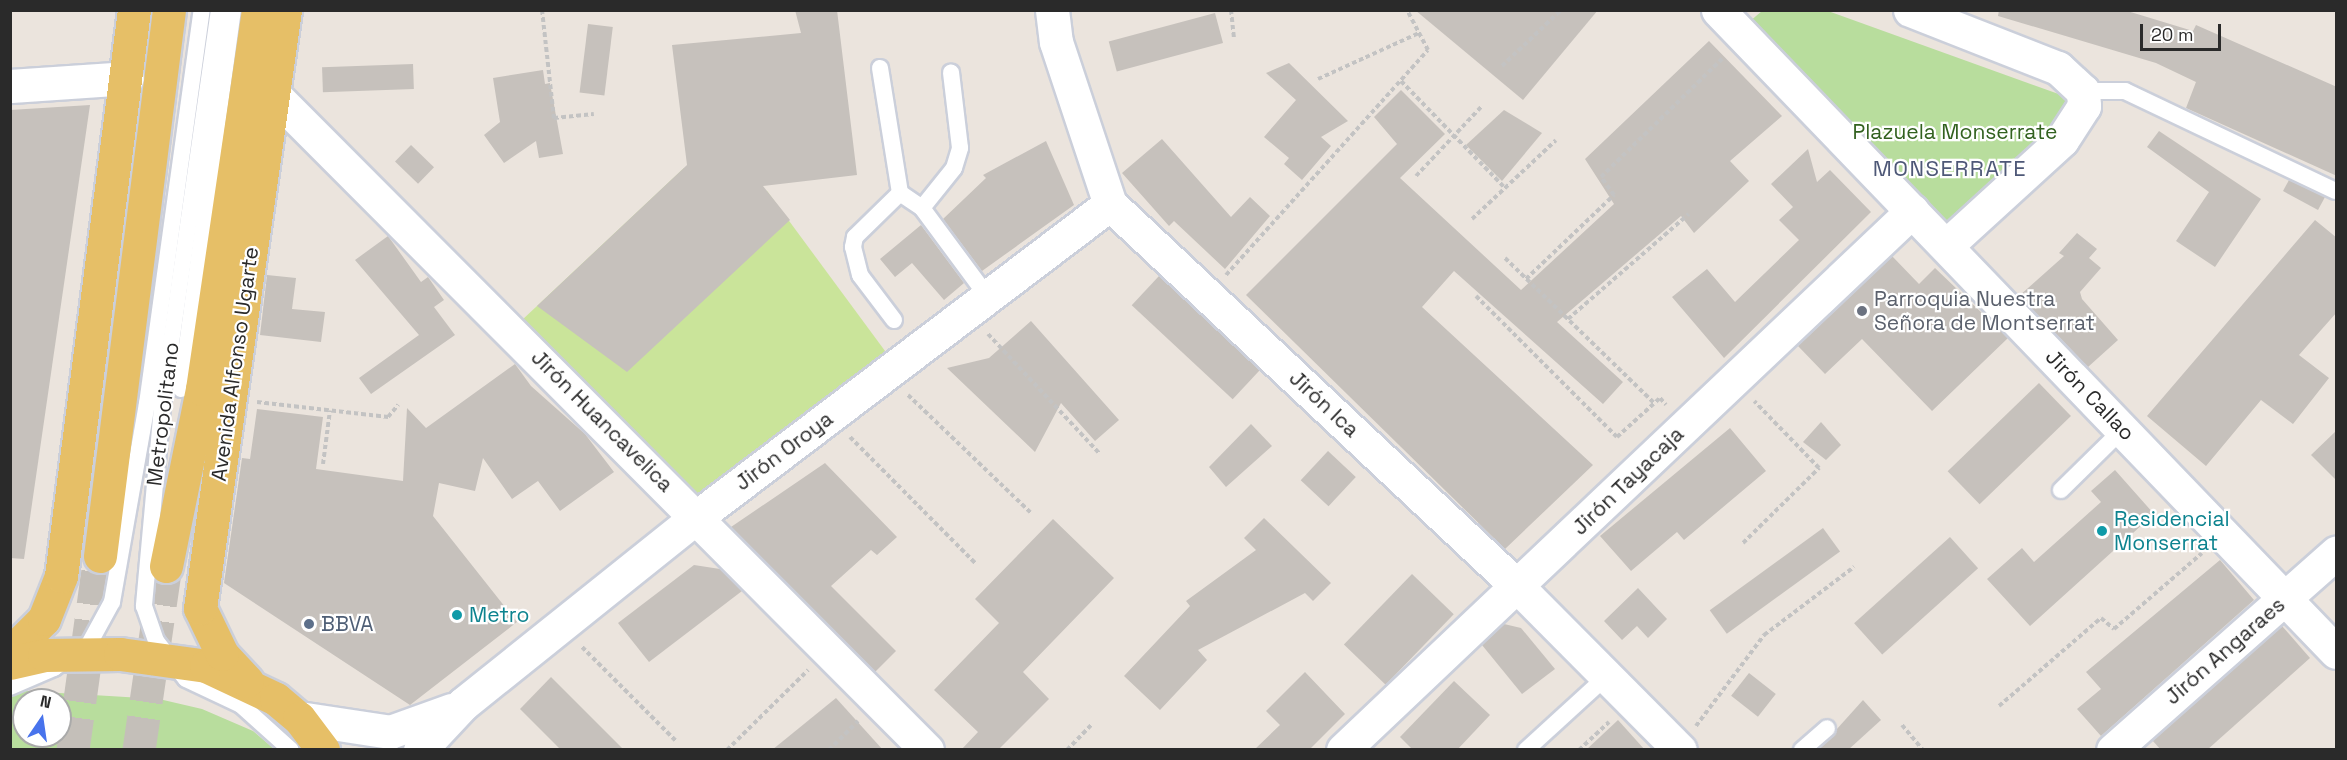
<!DOCTYPE html>
<meta charset="utf-8">
<style>
body{margin:0}
#map{position:relative;width:2347px;height:760px;overflow:hidden;background:#ebe4dd;font-family:"Space Grotesk",sans-serif}
div>[style]{position:absolute}
[style*='--x']{left:calc(var(--x)*1px);top:calc(var(--y)*1px);width:calc(var(--w)*1px);rotate:calc(var(--a)*1deg)}
.green>*{inset:0;background:#b8dd9d}
.pitch>*{inset:0;background:#cae49a}
.building>*{inset:0;background:#c6c1bc;transform-origin:0 0}
.primary-tunnel>*{height:33px;margin-top:-16.5px;transform-origin:0;background:repeating-linear-gradient(90deg,#c4bfb9 0 33px,transparent 0 49px)}
.path>*{height:4px;margin-top:-2px;transform-origin:0;background:repeating-linear-gradient(90deg,#c3c3c3 0 4.5px,transparent 0 7.5px)}
.roads{filter:drop-shadow(2px 0 #cbcfda) drop-shadow(-2px 0 #cbcfda) drop-shadow(0 2px #cbcfda) drop-shadow(0 -2px #cbcfda)}
.service>*{height:16px;margin:-8px;padding:0 8px;transform-origin:8px;border-radius:8px;background:#fff}
.minor>*{height:33px;margin:-16.5px;padding:0 16.5px;transform-origin:16.5px;border-radius:16.5px;background:#fff}
.primary>*{height:33px;margin:-16.5px;padding:0 16.5px;transform-origin:16.5px;border-radius:16.5px;background:#e6bf67}
.dots>*{width:16px;height:16px;translate:-50% -50%;box-sizing:border-box;border:3px solid #fff;border-radius:50%}
span{translate:-50% -50%;white-space:nowrap;text-align:center;line-height:1.15;-webkit-text-stroke:4.5px #fff;paint-order:stroke}
.park-label{font-size:21px;color:#32611f}
.worship-label{font-size:21px;color:#5b616d}
.left{translate:0 -50%;text-align:left}
.street-label{font-size:21px;color:#2a2a2a}
.culture-label{font-size:21px;color:#0d838f}
.service-label{font-size:21px;color:#4e5e75}
.neighbourhood-label{font-size:22px;color:#4e5877;letter-spacing:1.5px}
.frame{position:absolute;inset:0;border:12px solid #2a2a2a;pointer-events:none}
.north{position:absolute;left:12px;top:688px;width:60px;height:60px;box-sizing:border-box;background:#fff;border:2px solid #aaa;border-radius:50%;rotate:13deg;font-size:16px;font-weight:700;line-height:24px;text-align:center;color:#2a2a2a}
.north::after{content:'';display:block;margin:auto;width:21px;height:27px;background:#4873ec;clip-path:polygon(50% 0,100% 100%,50% 72%,0 100%)}
.scale{position:absolute;left:2140px;top:24px;width:81px;height:27px;box-sizing:border-box;border:3px solid #2a2a2a;border-top:0;padding-left:8px;font-size:18px;line-height:21px;white-space:nowrap;color:#2a2a2a;-webkit-text-stroke:4px #fff;paint-order:stroke}
</style>
<div id="map">
<div class="green">
<div style="clip-path:polygon(1762px 11px,1828px 11px,2067px 97px,2077px 114px,1946px 225px,1749px 22px)"></div>
<div style="clip-path:polygon(evenodd,26px 691px,159px 699px,202px 709px,253px 731px,274px 749px,11px 750px,11px 695px,26px 691px,24px 700px,60px 700px,60px 736px,24px 736px,24px 700px)"></div>
</div>
<div class="pitch">
<div style="clip-path:polygon(684px 168px,767px 191px,888px 355px,699px 496px,521px 321px)"></div>
</div>
<div class="building">
<div style="clip-path:polygon(795px 10px,837px 10px,857px 175px,763px 186px,790px 220px,627px 372px,537px 306px,687px 165px,672px 45px,801px 33px)"></div>
<div style="clip-path:polygon(1415px 10px,1598px 10px,1523px 100px)"></div>
<div style="clip-path:polygon(1999px 10px,2124px 10px,2193px 31px,2196px 25px,2337px 87px,2337px 176px,2186px 108px,2196px 82px,2156px 63px,1998px 16px)"></div>
<div style="left:1215px;top:13px;width:31px;height:110px;rotate:75deg"></div>
<div style="left:588px;top:24px;width:25px;height:69px;rotate:7deg"></div>
<div style="clip-path:polygon(1709px 41px,1782px 116px,1730px 161px,1749px 181px,1694px 233px,1681px 216px,1557px 322px,1623px 382px,1603px 404px,1454px 271px,1422px 307px,1593px 465px,1505px 549px,1246px 295px,1397px 144px,1374px 117px,1401px 90px,1445px 134px,1400px 178px,1521px 290px,1614px 204px,1585px 159px)"></div>
<div style="clip-path:polygon(1289px 63px,1348px 121px,1321px 137px,1331px 146px,1302px 180px,1284px 164px,1289px 158px,1264px 137px,1296px 100px,1266px 73px)"></div>
<div style="left:413px;top:64px;width:25px;height:91px;rotate:88deg"></div>
<div style="clip-path:polygon(543px 70px,545px 84px,550px 83px,563px 154px,539px 158px,536px 141px,504px 163px,484px 135px,500px 122px,493px 78px)"></div>
<div style="clip-path:polygon(90px 105px,24px 559px,10px 558px,10px 110px)"></div>
<div style="clip-path:polygon(1504px 110px,1542px 133px,1502px 181px,1466px 145px)"></div>
<div style="clip-path:polygon(2159px 131px,2261px 199px,2215px 267px,2176px 241px,2209px 192px,2147px 147px)"></div>
<div style="clip-path:polygon(1162px 139px,1231px 217px,1250px 197px,1270px 216px,1225px 269px,1174px 221px,1169px 226px,1122px 173px)"></div>
<div style="clip-path:polygon(1046px 141px,1074px 205px,982px 271px,943px 219px,986px 178px,983px 175px)"></div>
<div style="left:411px;top:145px;width:32px;height:23px;rotate:44deg"></div>
<div style="clip-path:polygon(1808px 149px,1817px 182px,1830px 170px,1871px 212px,1724px 358px,1672px 297px,1707px 269px,1735px 302px,1799px 240px,1779px 220px,1793px 207px,1771px 184px)"></div>
<div style="clip-path:polygon(2289px 180px,2325px 197px,2318px 210px,2283px 191px)"></div>
<div style="clip-path:polygon(2315px 220px,2337px 238px,2337px 312px,2299px 355px,2329px 378px,2293px 424px,2261px 400px,2206px 466px,2147px 416px)"></div>
<div style="clip-path:polygon(921px 225px,964px 283px,944px 300px,912px 263px,895px 277px,880px 259px)"></div>
<div style="clip-path:polygon(2077px 233px,2097px 249px,2089px 258px,2101px 268px,2080px 292px,2082px 299px,2118px 340px,2088px 367px,2019px 296px,2064px 256px,2059px 253px)"></div>
<div style="clip-path:polygon(388px 236px,421px 282px,428px 277px,444px 300px,434px 307px,455px 335px,371px 394px,359px 378px,419px 335px,355px 260px)"></div>
<div style="clip-path:polygon(1892px 256px,1919px 284px,1935px 268px,2008px 338px,1932px 411px,1862px 339px,1825px 374px,1798px 346px)"></div>
<div style="clip-path:polygon(267px 275px,296px 278px,292px 309px,325px 312px,321px 342px,260px 335px)"></div>
<div style="left:1159px;top:276px;width:138px;height:40px;rotate:43deg"></div>
<div style="clip-path:polygon(1031px 321px,1119px 420px,1095px 441px,1061px 403px,1035px 452px,947px 368px,989px 358px)"></div>
<div style="clip-path:polygon(515px 364px,531px 386px,585px 434px,614px 472px,560px 511px,538px 481px,512px 499px,483px 458px,475px 491px,439px 483px,433px 516px,517px 622px,410px 705px,224px 583px,242px 458px,250px 459px,257px 409px,323px 417px,316px 469px,403px 481px,407px 408px,426px 428px)"></div>
<div style="left:2039px;top:383px;width:46px;height:127px;rotate:46deg"></div>
<div style="clip-path:polygon(1821px 422px,1841px 445px,1826px 460px,1803px 442px)"></div>
<div style="clip-path:polygon(1251px 424px,1272px 446px,1226px 487px,1209px 467px)"></div>
<div style="clip-path:polygon(1730px 428px,1766px 471px,1684px 540px,1677px 532px,1631px 571px,1600px 536px)"></div>
<div style="clip-path:polygon(2337px 430px,2337px 481px,2311px 455px)"></div>
<div style="left:1328px;top:451px;width:38px;height:40px;rotate:43deg"></div>
<div style="clip-path:polygon(825px 463px,897px 537px,877px 555px,871px 550px,831px 586px,896px 651px,875px 672px,731px 527px)"></div>
<div style="clip-path:polygon(2115px 470px,2154px 514px,2030px 626px,1987px 579px,2022px 548px,2034px 562px,2101px 502px,2091px 491px)"></div>
<div style="clip-path:polygon(1264px 518px,1331px 583px,1313px 601px,1305px 593px,1198px 650px,1207px 660px,1160px 710px,1124px 676px,1190px 606px,1186px 601px,1256px 550px,1244px 538px)"></div>
<div style="clip-path:polygon(1053px 519px,1114px 578px,1023px 672px,1049px 699px,998px 750px,961px 750px,978px 732px,934px 690px,999px 623px,975px 599px)"></div>
<div style="left:1823px;top:528px;width:29px;height:140px;rotate:54deg"></div>
<div style="left:1950px;top:537px;width:42px;height:129px;rotate:48deg"></div>
<div style="clip-path:polygon(2220px 560px,2254px 600px,2101px 736px,2077px 709px,2101px 689px,2086px 672px)"></div>
<div style="clip-path:polygon(694px 565px,720px 569px,742px 591px,649px 662px,618px 623px)"></div>
<div style="left:1412px;top:574px;width:58px;height:98px;rotate:44deg"></div>
<div style="clip-path:polygon(1638px 588px,1667px 619px,1648px 638px,1637px 626px,1622px 640px,1604px 621px)"></div>
<div style="clip-path:polygon(1504px 624px,1521px 628px,1555px 669px,1522px 694px,1482px 645px)"></div>
<div style="clip-path:polygon(2282px 626px,2310px 658px,2207px 750px,2161px 750px,2152px 740px)"></div>
<div style="clip-path:polygon(1305px 672px,1345px 714px,1309px 750px,1254px 750px,1280px 725px,1266px 711px)"></div>
<div style="left:1749px;top:673px;width:34px;height:29px;rotate:38deg"></div>
<div style="clip-path:polygon(551px 677px,624px 750px,561px 750px,520px 709px)"></div>
<div style="clip-path:polygon(1454px 681px,1490px 715px,1457px 750px,1413px 750px,1400px 737px)"></div>
<div style="clip-path:polygon(836px 698px,883px 750px,772px 750px)"></div>
<div style="clip-path:polygon(1863px 700px,1881px 720px,1848px 750px,1818px 750px)"></div>
<div style="clip-path:polygon(1618px 720px,1645px 750px,1586px 750px)"></div>
</div>
<div class="primary-tunnel">
<div style="--x:73;--y:750;--w:196;--a:-82.1"></div>
<div style="--x:139;--y:750;--w:186;--a:-81.7"></div>
</div>
<div class="path">
<div style="--x:542;--y:10;--w:109;--a:83.7"></div>
<div style="--x:554;--y:118;--w:40;--a:-5.7"></div>
<div style="--x:1231;--y:10;--w:29;--a:84"></div>
<div style="--x:1502;--y:66;--w:81;--a:-43.5"></div>
<div style="--x:1318;--y:79;--w:111;--a:-24.5"></div>
<div style="--x:1401;--y:81;--w:149;--a:45.8"></div>
<div style="--x:1416;--y:176;--w:95;--a:-46.7"></div>
<div style="--x:1472;--y:219;--w:115;--a:-43.2"></div>
<div style="--x:1505;--y:258;--w:208;--a:44.2"></div>
<div style="--x:1226;--y:275;--w:302;--a:-48.1"></div>
<div style="--x:1428;--y:50;--w:45;--a:-117.7"></div>
<div style="--x:1526;--y:279;--w:122;--a:-43.7"></div>
<div style="--x:1614;--y:195;--w:22;--a:-126"></div>
<div style="--x:1601;--y:177;--w:170;--a:-44.3"></div>
<div style="--x:1476;--y:296;--w:199;--a:45"></div>
<div style="--x:1617;--y:437;--w:58;--a:-42.2"></div>
<div style="--x:1660;--y:398;--w:9;--a:49"></div>
<div style="--x:1568;--y:319;--w:160;--a:-41"></div>
<div style="--x:988;--y:334;--w:164;--a:47"></div>
<div style="--x:908;--y:395;--w:170;--a:43.8"></div>
<div style="--x:257;--y:402;--w:132;--a:6.5"></div>
<div style="--x:388;--y:417;--w:16;--a:-50"></div>
<div style="--x:850;--y:437;--w:179;--a:45.2"></div>
<div style="--x:323;--y:464;--w:54;--a:-82.6"></div>
<div style="--x:1743;--y:543;--w:107;--a:-44.6"></div>
<div style="--x:1819;--y:468;--w:93;--a:-134.1"></div>
<div style="--x:582;--y:647;--w:134;--a:45"></div>
<div style="--x:1999;--y:706;--w:135;--a:-40.8"></div>
<div style="--x:2101;--y:618;--w:17;--a:40"></div>
<div style="--x:2114;--y:629;--w:116;--a:-40.8"></div>
<div style="--x:1902;--y:725;--w:33;--a:50"></div>
<div style="--x:1696;--y:726;--w:114;--a:-53.2"></div>
<div style="--x:1764;--y:635;--w:113;--a:-37.1"></div>
<div style="--x:727;--y:750;--w:114;--a:-44.6"></div>
<div style="--x:829;--y:750;--w:41;--a:-45"></div>
<div style="--x:1067;--y:750;--w:35;--a:-46"></div>
<div style="--x:1579;--y:750;--w:41;--a:-43"></div>
</div>
<div class="roads">
<div class="service">
<div style="--x:219;--y:10;--w:401;--a:98.2"></div>
<div style="--x:162;--y:407;--w:200;--a:95.2"></div>
<div style="--x:144;--y:606;--w:37;--a:71"></div>
<div style="--x:156;--y:641;--w:48;--a:51.7"></div>
<div style="--x:186;--y:679;--w:61;--a:25.3"></div>
<div style="--x:241;--y:705;--w:67;--a:42"></div>
<div style="--x:880;--y:68;--w:127;--a:80.9"></div>
<div style="--x:900;--y:193;--w:27;--a:34"></div>
<div style="--x:922;--y:208;--w:109;--a:53.5"></div>
<div style="--x:2083;--y:91;--w:42;--a:0"></div>
<div style="--x:2125;--y:91;--w:233;--a:25.4"></div>
<div style="--x:922;--y:208;--w:51;--a:-51.3"></div>
<div style="--x:954;--y:168;--w:21;--a:-73"></div>
<div style="--x:960;--y:148;--w:76;--a:-96.8"></div>
<div style="--x:894;--y:320;--w:56;--a:-127.1"></div>
<div style="--x:860;--y:275;--w:29;--a:-104"></div>
<div style="--x:853;--y:247;--w:10;--a:-79"></div>
<div style="--x:855;--y:237;--w:63;--a:-44.4"></div>
<div style="--x:181;--y:389;--w:383;--a:-82.2"></div>
<div style="--x:2061;--y:490;--w:87;--a:-44.5"></div>
<div style="--x:10;--y:687;--w:48;--a:-23.4"></div>
<div style="--x:54;--y:668;--w:42;--a:-34.4"></div>
<div style="--x:89;--y:644;--w:48;--a:-61.3"></div>
<div style="--x:112;--y:602;--w:201;--a:-80"></div>
<div style="--x:147;--y:404;--w:398;--a:-82.1"></div>
<div style="--x:1526;--y:750;--w:110;--a:-42.4"></div>
<div style="--x:1802;--y:750;--w:33;--a:-41"></div>
</div>
<div class="minor">
<div style="--x:1052;--y:10;--w:32;--a:83"></div>
<div style="--x:1056;--y:42;--w:171;--a:71.6"></div>
<div style="--x:1110;--y:204;--w:558;--a:43.19"></div>
<div style="--x:1517;--y:586;--w:231;--a:45.2"></div>
<div style="--x:1718;--y:10;--w:891;--a:46.09"></div>
<div style="--x:1910;--y:10;--w:159;--a:21.4"></div>
<div style="--x:2058;--y:68;--w:34;--a:43"></div>
<div style="--x:2083;--y:91;--w:15;--a:86"></div>
<div style="--x:2084;--y:106;--w:40;--a:122.9"></div>
<div style="--x:2062;--y:140;--w:156;--a:137.6"></div>
<div style="--x:10;--y:86;--w:117;--a:-3.9"></div>
<div style="--x:274;--y:95;--w:925;--a:45.09"></div>
<div style="--x:299;--y:718;--w:92;--a:8.7"></div>
<div style="--x:390;--y:732;--w:65;--a:-19.8"></div>
<div style="--x:420;--y:750;--w:63;--a:-46.9"></div>
<div style="--x:463;--y:704;--w:301;--a:-38.7"></div>
<div style="--x:698;--y:516;--w:517;--a:-37.14"></div>
<div style="--x:1343;--y:750;--w:784;--a:-43.45"></div>
<div style="--x:2113;--y:750;--w:298;--a:-41.5"></div>
</div>
<div class="primary">
<div style="--x:100;--y:556;--w:550;--a:-82.8"></div>
<div style="--x:166;--y:566;--w:181;--a:-78.5"></div>
<div style="--x:202;--y:389;--w:383;--a:-81.6"></div>
<div style="--x:10;--y:653;--w:48;--a:-45"></div>
<div style="--x:44;--y:619;--w:46;--a:-68.4"></div>
<div style="--x:61;--y:576;--w:571;--a:-82.65"></div>
<div style="--x:10;--y:663;--w:35;--a:-13"></div>
<div style="--x:44;--y:655;--w:76;--a:-0.8"></div>
<div style="--x:120;--y:654;--w:87;--a:7.9"></div>
<div style="--x:206;--y:666;--w:77;--a:25.2"></div>
<div style="--x:276;--y:699;--w:30;--a:40"></div>
<div style="--x:299;--y:718;--w:40;--a:53"></div>
<div style="--x:247;--y:681;--w:37;--a:-133"></div>
<div style="--x:222;--y:654;--w:51;--a:-115.6"></div>
<div style="--x:200;--y:608;--w:604;--a:-81.91"></div>
</div>
</div>
<div class="dots">
<div style="left:1862px;top:311px;background:#6b7280"></div>
<div style="left:2102px;top:531px;background:#0f9aa8"></div>
<div style="left:457px;top:615px;background:#0f9aa8"></div>
<div style="left:309px;top:624px;background:#5c6f8a"></div>
</div>
<div class="park-label">
<span style="left:1955px;top:132px">Plazuela Monserrate</span>
</div>
<div class="worship-label">
<span class="left" style="left:1874px;top:311px">Parroquia Nuestra<br>Señora de Montserrat</span>
</div>
<div class="street-label">
<span style="left:235px;top:364px;rotate:-82deg">Avenida Alfonso Ugarte</span>
<span style="left:2090px;top:395px;rotate:46deg">Jirón Callao</span>
<span style="left:1324px;top:404px;rotate:43deg">Jirón Ica</span>
<span style="left:163px;top:414px;rotate:-83deg">Metropolitano</span>
<span style="left:602px;top:421px;rotate:45deg">Jirón Huancavelica</span>
<span style="left:784px;top:451px;rotate:-37deg">Jirón Oroya</span>
<span style="left:1628px;top:481px;rotate:-44deg">Jirón Tayacaja</span>
<span style="left:2225px;top:651px;rotate:-41deg">Jirón Angaraes</span>
</div>
<div class="culture-label">
<span class="left" style="left:2114px;top:531px">Residencial<br>Monserrat</span>
<span class="left" style="left:469px;top:615px">Metro</span>
</div>
<div class="service-label">
<span class="left" style="left:321px;top:624px">BBVA</span>
</div>
<div class="neighbourhood-label">
<span style="left:1950px;top:169px">MONSERRATE</span>
</div>
<div class="frame"></div>
<div class="north">N</div>
<div class="scale">20 m</div>
</div>
